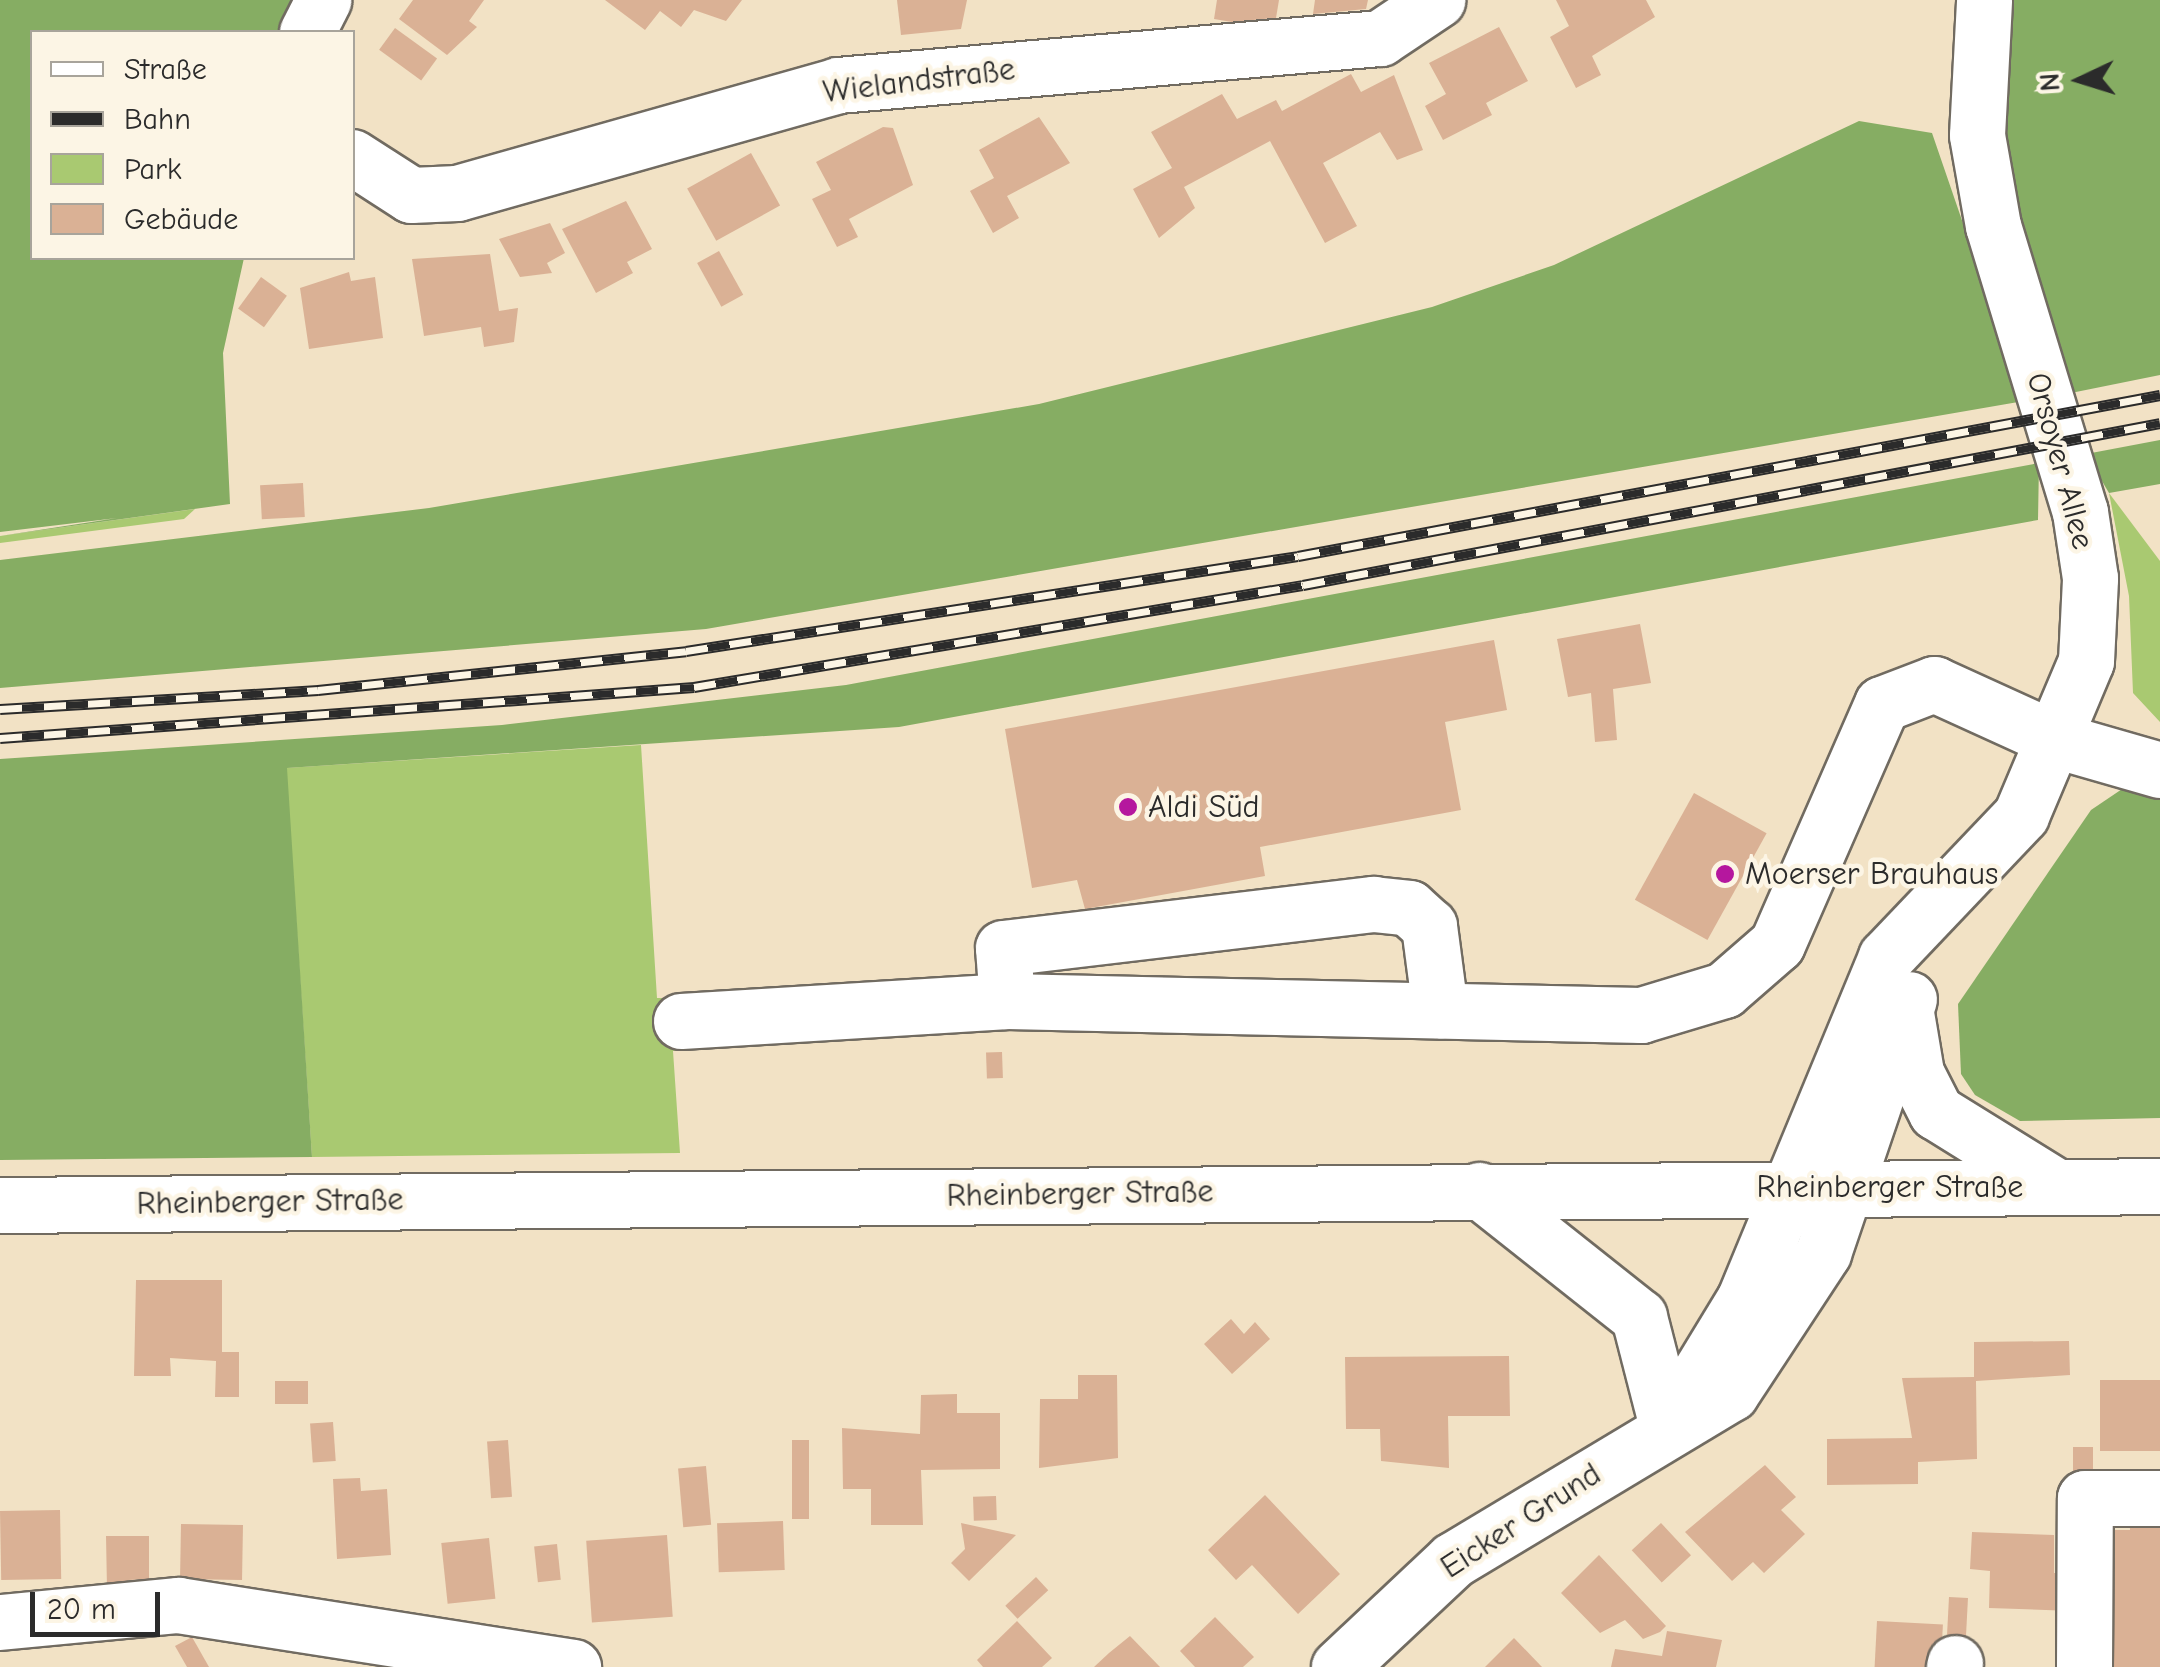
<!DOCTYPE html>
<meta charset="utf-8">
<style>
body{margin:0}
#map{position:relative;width:2160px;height:1667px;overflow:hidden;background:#f2e2c5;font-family:"Comic Neue",sans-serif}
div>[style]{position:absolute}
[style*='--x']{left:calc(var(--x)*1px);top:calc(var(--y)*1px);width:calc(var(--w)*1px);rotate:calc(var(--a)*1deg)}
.green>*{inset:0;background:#a9c971}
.forest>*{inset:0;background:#86ad63}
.building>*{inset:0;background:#dab195;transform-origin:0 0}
.roads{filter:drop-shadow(2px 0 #716b61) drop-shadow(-2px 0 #716b61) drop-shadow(0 2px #716b61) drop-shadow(0 -2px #716b61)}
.minor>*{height:55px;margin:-27.5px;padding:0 27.5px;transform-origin:27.5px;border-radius:27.5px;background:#fff}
.major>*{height:55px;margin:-27.5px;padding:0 27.5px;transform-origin:27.5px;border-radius:27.5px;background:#fff}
.rail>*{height:11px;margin-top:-5.5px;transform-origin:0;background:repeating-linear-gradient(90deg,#fcf5e5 0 22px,#2b2b2b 0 44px);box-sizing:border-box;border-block:2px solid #2b2b2b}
.dots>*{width:28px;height:28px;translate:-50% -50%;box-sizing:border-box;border:5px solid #fcf5e5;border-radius:50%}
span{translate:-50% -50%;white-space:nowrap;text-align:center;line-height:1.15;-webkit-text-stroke:9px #fcf5e5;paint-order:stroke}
.street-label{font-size:32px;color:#2b2b2b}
.poi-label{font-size:32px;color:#2b2b2b}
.left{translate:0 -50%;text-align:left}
.legend{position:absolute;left:30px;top:30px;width:325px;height:230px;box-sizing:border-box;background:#fcf5e5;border:2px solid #a8a49b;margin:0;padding:12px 18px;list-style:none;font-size:30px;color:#2b2b2b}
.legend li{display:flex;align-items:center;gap:20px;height:50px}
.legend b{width:50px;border:2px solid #a8a49b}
.north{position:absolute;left:2030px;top:30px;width:100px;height:100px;-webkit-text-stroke:8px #fcf5e5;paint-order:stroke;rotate:266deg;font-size:28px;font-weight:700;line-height:40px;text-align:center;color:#2b2b2b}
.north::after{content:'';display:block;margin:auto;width:35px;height:45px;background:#2b2b2b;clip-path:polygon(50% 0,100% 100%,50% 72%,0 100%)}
.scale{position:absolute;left:30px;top:1592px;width:130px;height:45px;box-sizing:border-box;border:5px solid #2b2b2b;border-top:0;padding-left:12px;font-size:30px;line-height:35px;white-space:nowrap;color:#2b2b2b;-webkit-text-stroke:8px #fcf5e5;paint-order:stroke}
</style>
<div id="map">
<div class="green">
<div style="clip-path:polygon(2109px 493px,2160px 561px,2160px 722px,2133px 693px,2129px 596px)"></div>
<div style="clip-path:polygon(195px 509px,184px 519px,0 543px,0 536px)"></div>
<div style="clip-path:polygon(641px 745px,657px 998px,685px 998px,686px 1050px,673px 1051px,680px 1153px,312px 1157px,286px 768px)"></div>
</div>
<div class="forest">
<div style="clip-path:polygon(0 0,330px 0,306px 32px,32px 32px,32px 258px,244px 258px,223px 353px,230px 504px,0 536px,117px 518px,0 532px)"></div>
<div style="clip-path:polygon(2007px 0,2160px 0,2160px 375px,2066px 394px,2005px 187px)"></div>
<div style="clip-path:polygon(1859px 121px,1932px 133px,2024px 401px,706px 629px,0 688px,0 560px,429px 508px,1039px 404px,1432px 307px,1554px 265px)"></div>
<div style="clip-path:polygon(2160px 440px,2160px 484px,2109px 493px,2086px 454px)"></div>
<div style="clip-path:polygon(2039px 463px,2038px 520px,899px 727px,287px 768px,312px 1157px,0 1160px,0 759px,502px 725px,846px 685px)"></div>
<div style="clip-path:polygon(2131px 783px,2160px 787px,2160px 1118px,2020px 1121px,1975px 1095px,1961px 1074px,1958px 1004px,2091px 810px)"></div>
</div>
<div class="building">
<div style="clip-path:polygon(413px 0,484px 0,469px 21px,477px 27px,447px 55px,399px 19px)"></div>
<div style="clip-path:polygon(605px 0,742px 0,726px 21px,694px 10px,681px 27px,660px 11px,645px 30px)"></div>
<div style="clip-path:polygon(897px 0,967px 0,961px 29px,901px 35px)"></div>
<div style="clip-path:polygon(1217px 0,1279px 0,1276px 18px,1232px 22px,1214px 19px)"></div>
<div style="clip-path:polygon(1315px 0,1368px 0,1366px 9px,1313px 14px)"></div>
<div style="clip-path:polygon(1556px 0,1646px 0,1655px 17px,1592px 56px,1601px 75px,1576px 88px,1550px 37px,1569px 26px)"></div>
<div style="clip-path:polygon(1499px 27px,1528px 81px,1486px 103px,1492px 115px,1443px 140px,1425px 106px,1446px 94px,1429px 63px)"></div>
<div style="left:395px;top:28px;width:52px;height:27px;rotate:36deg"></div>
<div style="clip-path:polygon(1351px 74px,1361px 92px,1394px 75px,1423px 150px,1397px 160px,1380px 132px,1323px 163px,1357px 226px,1325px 243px,1270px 141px,1184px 187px,1195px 208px,1159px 238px,1133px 189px,1172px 168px,1151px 132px,1222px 94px,1237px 119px,1276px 100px,1282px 111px)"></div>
<div style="clip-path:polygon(1039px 117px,1070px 163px,1007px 196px,1019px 218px,993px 233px,970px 191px,994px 178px,979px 150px)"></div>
<div style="clip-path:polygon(883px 127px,893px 128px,913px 185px,849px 219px,858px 237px,837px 247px,812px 199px,831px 190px,816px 162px)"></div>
<div style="left:751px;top:153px;width:60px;height:73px;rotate:61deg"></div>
<div style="clip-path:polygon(626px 201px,652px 249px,627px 262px,633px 273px,596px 293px,562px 229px)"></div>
<div style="clip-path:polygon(550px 223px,565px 253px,547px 263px,552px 273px,520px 277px,499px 239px)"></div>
<div style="left:719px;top:251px;width:50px;height:25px;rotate:61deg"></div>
<div style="clip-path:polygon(490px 254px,499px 311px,518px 308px,514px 342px,484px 347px,481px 327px,424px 336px,412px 259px)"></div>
<div style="clip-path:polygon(349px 272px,351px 281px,375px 277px,383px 338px,309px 349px,300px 288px)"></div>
<div style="left:261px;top:277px;width:32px;height:39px;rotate:36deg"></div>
<div style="left:303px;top:483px;width:34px;height:43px;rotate:87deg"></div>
<div style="clip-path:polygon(1640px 624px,1651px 683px,1613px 689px,1617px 740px,1595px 742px,1591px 693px,1568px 697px,1557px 639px)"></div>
<div style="clip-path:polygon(1494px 640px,1507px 710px,1445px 722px,1461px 810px,1260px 847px,1265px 876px,1085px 909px,1077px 880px,1032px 888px,1005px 729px)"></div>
<div style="left:1694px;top:793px;width:83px;height:122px;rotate:29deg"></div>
<div style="left:1002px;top:1052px;width:26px;height:16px;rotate:88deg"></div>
<div style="clip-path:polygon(136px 1280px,222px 1280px,222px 1352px,239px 1352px,239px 1397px,215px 1397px,216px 1361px,170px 1358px,171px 1376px,134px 1376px)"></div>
<div style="clip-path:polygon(1231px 1319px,1244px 1334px,1255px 1322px,1270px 1339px,1232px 1374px,1204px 1344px)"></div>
<div style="clip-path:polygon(2069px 1341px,2070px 1375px,1976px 1381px,1977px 1459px,1918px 1462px,1918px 1484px,1827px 1485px,1827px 1439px,1912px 1438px,1902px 1378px,1974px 1377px,1974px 1342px)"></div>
<div style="clip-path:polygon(1509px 1356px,1510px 1416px,1448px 1416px,1449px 1468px,1381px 1461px,1380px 1429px,1346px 1429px,1345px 1357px)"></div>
<div style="clip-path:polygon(1078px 1375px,1117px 1375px,1118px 1458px,1039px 1468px,1040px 1399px,1078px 1399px)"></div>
<div style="left:2100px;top:1380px;width:60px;height:71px"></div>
<div style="left:275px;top:1381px;width:33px;height:23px"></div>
<div style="clip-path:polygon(957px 1394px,957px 1413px,1000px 1413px,1000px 1469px,921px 1470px,923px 1525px,871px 1525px,871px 1489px,843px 1489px,842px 1428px,920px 1434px,921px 1395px)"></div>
<div style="left:333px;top:1422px;width:39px;height:23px;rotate:86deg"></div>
<div style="left:508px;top:1440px;width:57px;height:21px;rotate:86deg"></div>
<div style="left:792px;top:1440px;width:17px;height:79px"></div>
<div style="left:2073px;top:1447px;width:20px;height:26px"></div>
<div style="clip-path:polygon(1765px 1465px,1796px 1497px,1781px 1510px,1805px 1534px,1764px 1573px,1753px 1562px,1732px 1581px,1685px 1532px)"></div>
<div style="left:706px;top:1466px;width:59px;height:28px;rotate:85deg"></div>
<div style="clip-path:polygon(360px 1478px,361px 1491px,387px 1489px,391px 1555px,337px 1559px,333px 1479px)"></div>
<div style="clip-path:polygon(1265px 1495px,1340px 1574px,1298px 1614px,1252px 1565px,1236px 1580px,1208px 1550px)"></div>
<div style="left:996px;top:1496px;width:24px;height:23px;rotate:88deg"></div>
<div style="left:60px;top:1510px;width:69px;height:60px;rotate:89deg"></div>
<div style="clip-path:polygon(2129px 1511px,2160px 1511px,2160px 1667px,2114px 1667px,2110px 1530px,2130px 1530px)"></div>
<div style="left:783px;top:1521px;width:49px;height:66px;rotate:88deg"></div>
<div style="clip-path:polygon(961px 1523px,1016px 1535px,969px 1581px,951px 1563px,965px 1549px)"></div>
<div style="left:1661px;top:1523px;width:44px;height:40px;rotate:47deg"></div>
<div style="left:181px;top:1524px;width:62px;height:55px;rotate:1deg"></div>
<div style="clip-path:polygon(1972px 1532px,2054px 1535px,2054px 1573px,2073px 1573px,2073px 1611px,1989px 1608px,1990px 1571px,1970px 1569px)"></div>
<div style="left:667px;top:1535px;width:82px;height:81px;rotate:86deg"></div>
<div style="clip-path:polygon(106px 1536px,149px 1536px,149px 1579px,128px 1580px,128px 1603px,107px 1589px)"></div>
<div style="left:489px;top:1538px;width:61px;height:48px;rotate:84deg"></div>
<div style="left:557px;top:1544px;width:36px;height:23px;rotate:84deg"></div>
<div style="clip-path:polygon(1599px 1555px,1666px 1626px,1660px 1632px,1643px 1639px,1625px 1620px,1600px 1633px,1561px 1593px)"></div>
<div style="left:1036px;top:1577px;width:18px;height:42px;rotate:47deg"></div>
<div style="left:1949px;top:1597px;width:19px;height:57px;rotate:3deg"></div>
<div style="clip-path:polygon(1215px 1617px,1254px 1657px,1243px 1667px,1195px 1667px,1180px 1651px)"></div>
<div style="clip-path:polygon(1017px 1621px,1052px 1658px,1042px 1667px,983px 1667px,977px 1660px)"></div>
<div style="left:1877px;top:1621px;width:66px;height:46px;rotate:3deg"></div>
<div style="clip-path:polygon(1667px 1631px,1722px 1640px,1716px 1667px,1611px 1667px,1615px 1649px,1662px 1656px)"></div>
<div style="clip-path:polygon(1130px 1636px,1160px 1667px,1094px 1667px,1109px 1653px)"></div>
<div style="clip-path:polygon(192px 1637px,209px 1667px,187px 1667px,175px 1646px)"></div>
<div style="clip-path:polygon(1514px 1638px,1542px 1667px,1485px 1667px)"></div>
</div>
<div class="roads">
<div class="minor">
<div style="--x:307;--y:32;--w:36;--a:-63"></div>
<div style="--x:352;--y:157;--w:70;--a:32.8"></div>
<div style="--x:411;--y:195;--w:46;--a:-2.5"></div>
<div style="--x:457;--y:193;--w:396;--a:-15.8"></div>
<div style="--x:838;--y:85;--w:544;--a:-4.96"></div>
<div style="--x:1380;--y:38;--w:69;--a:-33.7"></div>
<div style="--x:1007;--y:1001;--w:53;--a:-94.3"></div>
<div style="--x:1003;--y:948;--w:373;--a:-6.8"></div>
<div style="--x:1373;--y:904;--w:36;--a:6"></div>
<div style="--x:1409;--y:908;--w:27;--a:42"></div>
<div style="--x:1429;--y:926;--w:85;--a:82.5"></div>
<div style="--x:681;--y:1021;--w:327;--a:-3.5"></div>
<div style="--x:1007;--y:1001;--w:634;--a:1.27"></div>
<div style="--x:1641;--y:1015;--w:87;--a:-16.8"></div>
<div style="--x:1724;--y:990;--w:70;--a:-41"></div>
<div style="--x:1777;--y:944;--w:262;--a:-66.4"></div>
<div style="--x:1882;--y:704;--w:56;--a:-21"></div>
<div style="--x:1934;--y:684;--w:137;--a:24.5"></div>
<div style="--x:2059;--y:741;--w:105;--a:16"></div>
<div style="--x:1667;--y:1426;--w:148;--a:-58.6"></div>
<div style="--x:1744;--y:1300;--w:371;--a:-67.5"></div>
<div style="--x:1886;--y:957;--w:196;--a:-46.4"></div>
<div style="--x:2021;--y:815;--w:167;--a:-67.1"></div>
<div style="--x:2086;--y:661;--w:83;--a:-87.2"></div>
<div style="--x:2090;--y:578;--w:67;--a:-98.6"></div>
<div style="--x:2080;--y:512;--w:299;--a:-106.9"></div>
<div style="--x:1993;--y:226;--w:92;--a:-100"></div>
<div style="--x:1977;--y:135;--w:135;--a:-87"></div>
<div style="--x:0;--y:1622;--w:179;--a:-5.5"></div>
<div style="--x:178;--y:1605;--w:400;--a:8.9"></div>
<div style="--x:1339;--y:1667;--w:156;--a:-43.2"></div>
<div style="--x:1453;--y:1560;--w:324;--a:-31"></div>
<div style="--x:1731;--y:1393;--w:168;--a:-56.7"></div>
<div style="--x:1823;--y:1253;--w:268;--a:-71.3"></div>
<div style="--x:1954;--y:1667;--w:4;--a:-76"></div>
<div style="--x:2084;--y:1667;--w:169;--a:-89.7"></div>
<div style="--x:2085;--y:1498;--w:75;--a:0"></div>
</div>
<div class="major">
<div style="--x:1905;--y:1007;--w:67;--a:80.5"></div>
<div style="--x:1916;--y:1073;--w:44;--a:62.9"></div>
<div style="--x:1936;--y:1112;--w:142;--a:31.8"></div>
<div style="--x:1479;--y:1190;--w:204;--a:38.4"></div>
<div style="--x:1639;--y:1317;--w:113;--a:75.6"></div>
<div style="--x:0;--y:1205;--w:2160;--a:-0.5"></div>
</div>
</div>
<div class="rail">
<div style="--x:0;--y:709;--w:319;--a:-3.4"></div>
<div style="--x:318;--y:690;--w:370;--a:-6"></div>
<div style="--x:686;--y:651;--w:619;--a:-8.82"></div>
<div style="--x:1298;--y:556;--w:877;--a:-10.58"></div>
<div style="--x:0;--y:738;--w:696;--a:-4.2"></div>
<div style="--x:694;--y:687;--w:617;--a:-9.51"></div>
<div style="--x:1303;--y:585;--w:872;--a:-10.7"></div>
</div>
<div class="dots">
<div style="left:1128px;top:807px;background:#b5179e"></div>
<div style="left:1725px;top:874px;background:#b5179e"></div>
</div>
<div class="street-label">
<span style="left:919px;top:81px;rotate:-7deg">Wielandstraße</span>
<span style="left:2060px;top:461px;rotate:75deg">Orsoyer Allee</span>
<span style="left:1890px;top:1187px">Rheinberger Straße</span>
<span style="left:1080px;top:1194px;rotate:-1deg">Rheinberger Straße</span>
<span style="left:270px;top:1202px;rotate:-1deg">Rheinberger Straße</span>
<span style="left:1521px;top:1521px;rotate:-33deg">Eicker Grund</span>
</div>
<div class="poi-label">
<span class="left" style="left:1148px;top:807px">Aldi Süd</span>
<span class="left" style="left:1745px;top:874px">Moerser Brauhaus</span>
</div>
<ul class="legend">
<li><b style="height:12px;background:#fff"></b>Straße</li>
<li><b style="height:12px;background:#2b2b2b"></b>Bahn</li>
<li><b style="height:28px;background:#a9c971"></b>Park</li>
<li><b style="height:28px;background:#dab195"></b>Gebäude</li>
</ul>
<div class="north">N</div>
<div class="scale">20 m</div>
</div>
